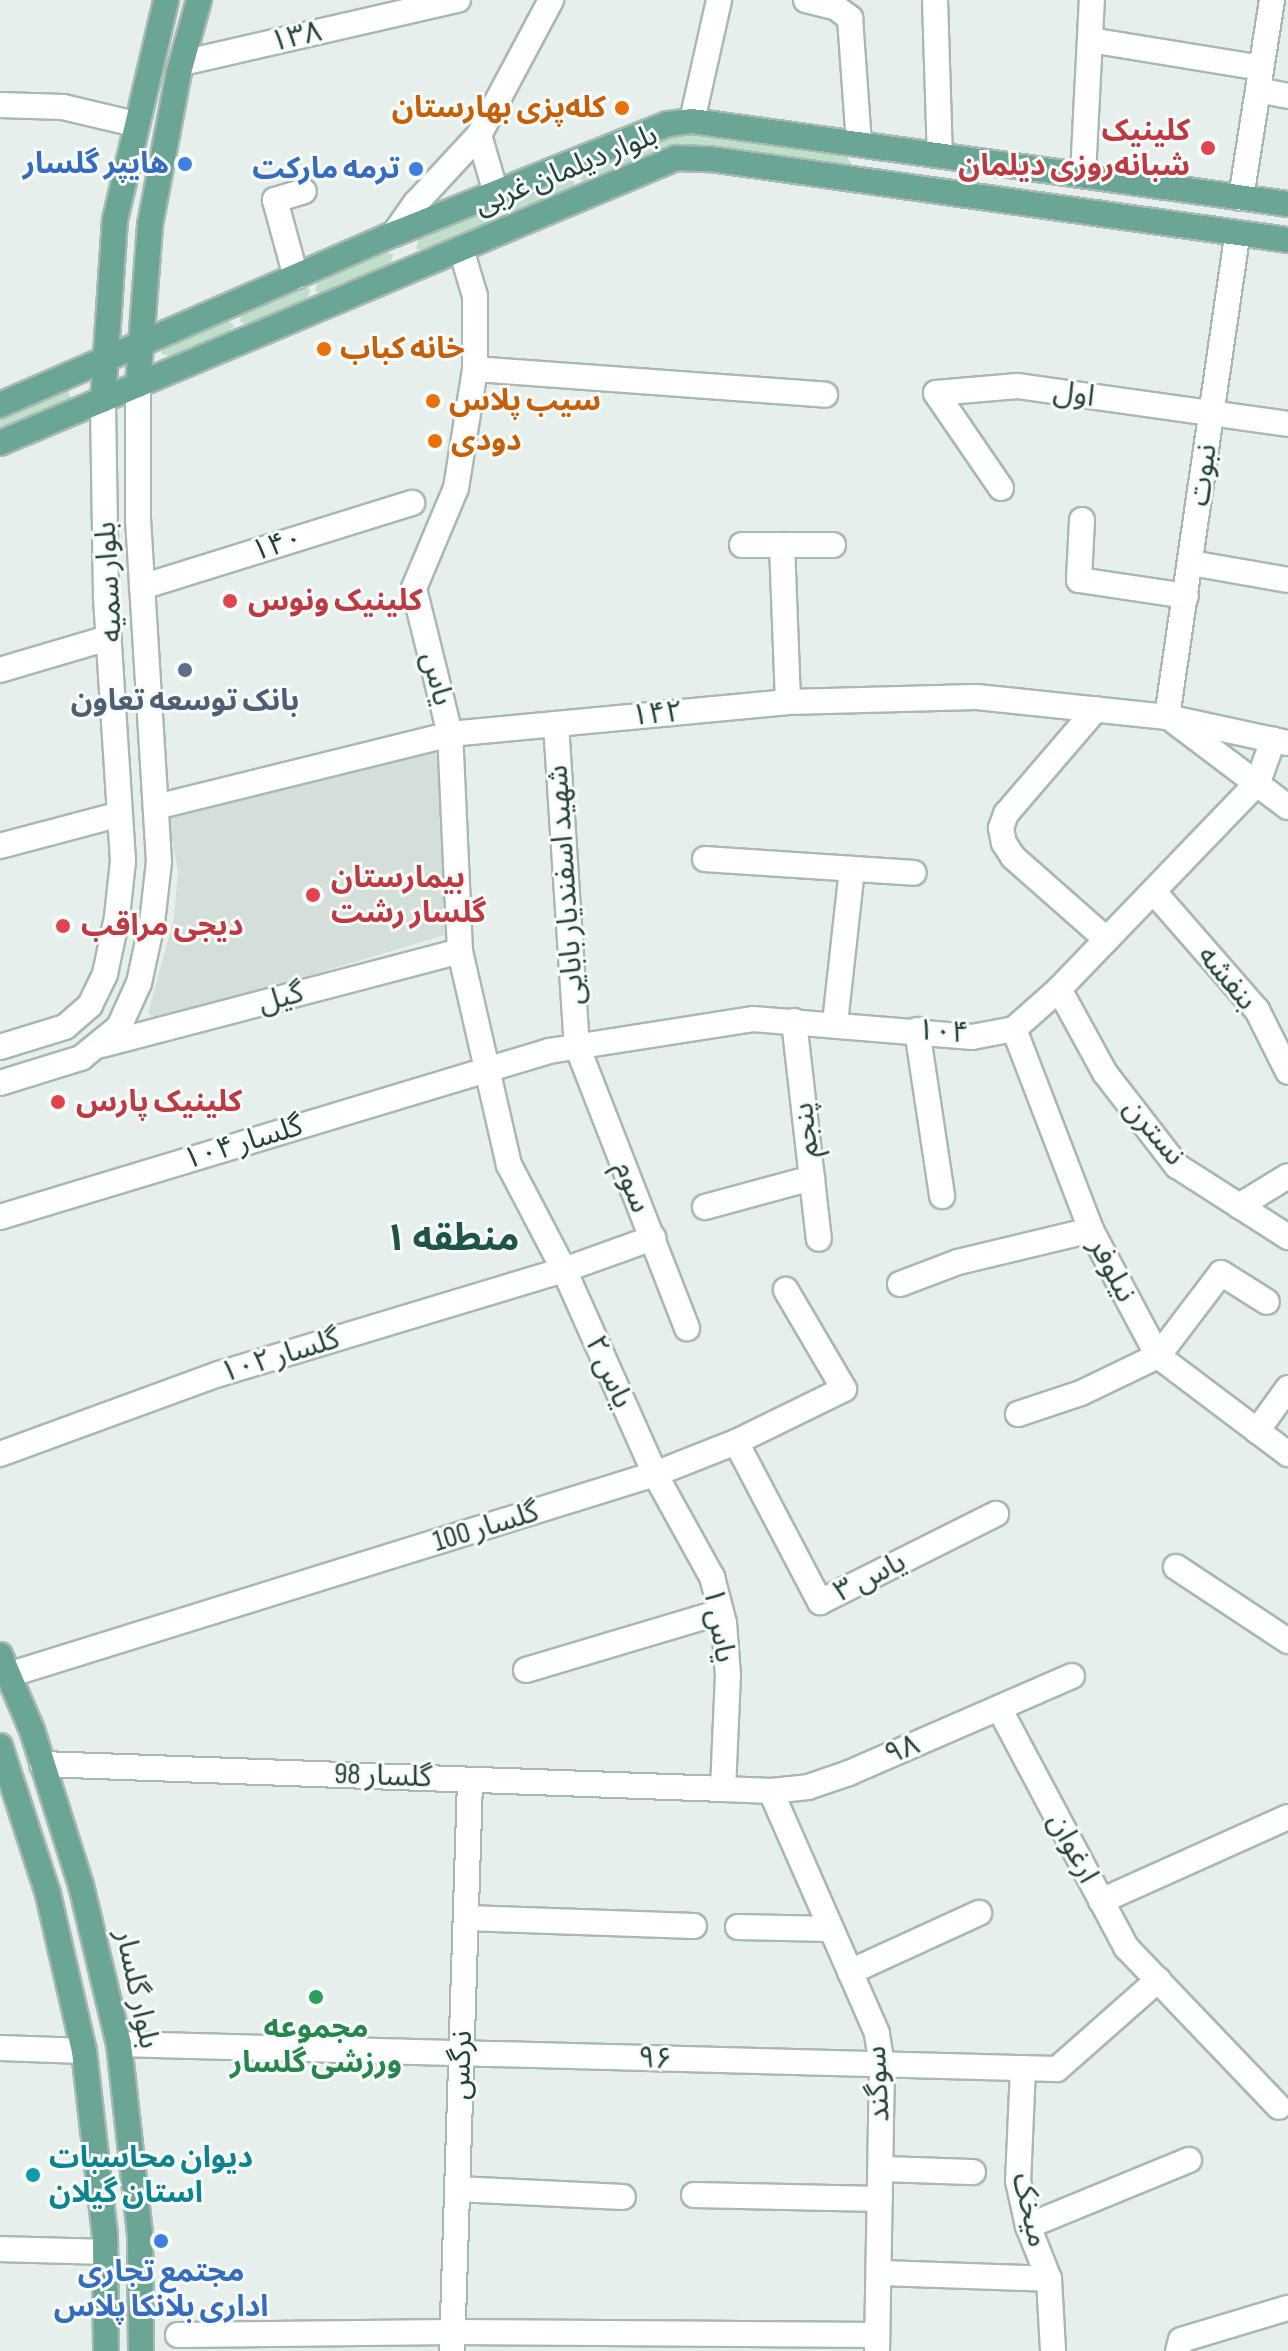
<!DOCTYPE html>
<meta charset="utf-8">
<style>
body{margin:0}
#map{position:relative;width:1288px;height:2351px;overflow:hidden;background:#e6efeb;font-family:"Sofia Sans Condensed","Noto Sans Arabic",sans-serif}
div>[style]{position:absolute}
[style*='--x']{left:calc(var(--x)*1px);top:calc(var(--y)*1px);width:calc(var(--w)*1px);rotate:calc(var(--a)*1deg)}
.built>*{inset:0;background:#d4dfda}
.green>*{inset:0;background:#bfe0c8}
.roads{filter:drop-shadow(2px 0 #a8b8b2) drop-shadow(-2px 0 #a8b8b2) drop-shadow(0 2px #a8b8b2) drop-shadow(0 -2px #a8b8b2)}
.street>*{height:24px;margin:-12px;padding:0 12px;transform-origin:12px;border-radius:12px;background:#fff}
.secondary>*{height:24px;margin:-12px;padding:0 12px;transform-origin:12px;border-radius:12px;background:#fff}
.primary>*{height:24px;margin:-12px;padding:0 12px;transform-origin:12px;border-radius:12px;background:#6aa596}
.dots>*{width:22px;height:22px;translate:-50% -50%;box-sizing:border-box;border:4px solid #f7fbf9;border-radius:50%}
span{translate:-50% -50%;white-space:nowrap;text-align:center;line-height:1.15;-webkit-text-stroke:6px #f7fbf9;paint-order:stroke}
.street-label{font-size:30px;color:#24423a}
.food-label{font-size:30px;color:#c56008;font-weight:700}
.right{translate:-100% -50%;text-align:right}
.left{translate:0 -50%;text-align:left}
.health-label{font-size:30px;color:#be3a42;font-weight:700}
.shop-label{font-size:30px;color:#366cbe;font-weight:700}
.service-label{font-size:30px;color:#4e5e75;font-weight:700}
.leisure-label{font-size:30px;color:#27864d;font-weight:700}
.culture-label{font-size:30px;color:#0d838f;font-weight:700}
.district-label{font-size:38px;color:#1f5548;font-weight:700}
</style>
<div id="map">
<div class="built">
<div style="clip-path:polygon(442px 738px,451px 933px,162px 1020px,148px 1014px,174px 918px,178px 872px,168px 816px)"></div>
</div>
<div class="green">
<div style="clip-path:polygon(684px 133px,847px 156px,852px 165px,845px 168px,675px 145px,587px 182px,580px 180px,583px 170px,664px 137px)"></div>
<div style="clip-path:polygon(567px 177px,575px 182px,572px 188px,514px 213px,506px 211px,509px 201px)"></div>
<div style="clip-path:polygon(491px 208px,500px 214px,496px 220px,424px 250px,416px 249px,419px 239px)"></div>
<div style="clip-path:polygon(386px 253px,393px 254px,391px 264px,322px 293px,315px 291px,318px 281px)"></div>
<div style="clip-path:polygon(303px 287px,310px 289px,308px 298px,247px 324px,240px 322px,242px 312px)"></div>
<div style="clip-path:polygon(225px 319px,234px 325px,230px 331px,169px 356px,162px 354px,161px 347px)"></div>
<div style="clip-path:polygon(62px 389px,68px 391px,72px 401px,0 437px,0 413px)"></div>
</div>
<div class="roads">
<div class="street">
<div style="--x:806;--y:0;--w:30;--a:14"></div>
<div style="--x:835;--y:7;--w:19;--a:36"></div>
<div style="--x:850;--y:18;--w:126;--a:85.9"></div>
<div style="--x:935;--y:0;--w:155;--a:88.2"></div>
<div style="--x:1090;--y:40;--w:173;--a:9.3"></div>
<div style="--x:182;--y:63;--w:283;--a:-12.9"></div>
<div style="--x:1258;--y:90;--w:31;--a:11"></div>
<div style="--x:0;--y:105;--w:63;--a:1.8"></div>
<div style="--x:63;--y:107;--w:74;--a:13.3"></div>
<div style="--x:692;--y:121;--w:124;--a:-77.4"></div>
<div style="--x:479;--y:135;--w:60;--a:73.7"></div>
<div style="--x:1083;--y:175;--w:175;--a:-87.1"></div>
<div style="--x:1241;--y:198;--w:200;--a:-81.1"></div>
<div style="--x:394;--y:234;--w:38;--a:-55"></div>
<div style="--x:416;--y:203;--w:93;--a:-47.2"></div>
<div style="--x:479;--y:135;--w:153;--a:-61.9"></div>
<div style="--x:296;--y:277;--w:80;--a:-105.3"></div>
<div style="--x:275;--y:200;--w:30;--a:-17"></div>
<div style="--x:475;--y:369;--w:351;--a:4.2"></div>
<div style="--x:1001;--y:488;--w:115;--a:-124.4"></div>
<div style="--x:936;--y:393;--w:82;--a:-4.9"></div>
<div style="--x:1018;--y:386;--w:273;--a:8"></div>
<div style="--x:1082;--y:520;--w:60;--a:92.9"></div>
<div style="--x:1079;--y:580;--w:108;--a:8.5"></div>
<div style="--x:742;--y:545;--w:91;--a:0"></div>
<div style="--x:782;--y:545;--w:157;--a:87.8"></div>
<div style="--x:1191;--y:563;--w:98;--a:9.9"></div>
<div style="--x:142;--y:587;--w:283;--a:-17.3"></div>
<div style="--x:0;--y:670;--w:113;--a:-16.5"></div>
<div style="--x:1096;--y:709;--w:138;--a:130.6"></div>
<div style="--x:1006;--y:814;--w:15;--a:110"></div>
<div style="--x:1001;--y:828;--w:15;--a:79"></div>
<div style="--x:1004;--y:843;--w:17;--a:57"></div>
<div style="--x:1013;--y:857;--w:125;--a:41.4"></div>
<div style="--x:1167;--y:717;--w:489;--a:-81.7"></div>
<div style="--x:1175;--y:722;--w:141;--a:37"></div>
<div style="--x:556;--y:724;--w:323;--a:86.3"></div>
<div style="--x:577;--y:1046;--w:303;--a:68.7"></div>
<div style="--x:156;--y:807;--w:303;--a:-13.9"></div>
<div style="--x:450;--y:734;--w:340;--a:-5.4"></div>
<div style="--x:788;--y:702;--w:189;--a:-1.5"></div>
<div style="--x:977;--y:697;--w:191;--a:6"></div>
<div style="--x:1167;--y:717;--w:123;--a:12.2"></div>
<div style="--x:0;--y:846;--w:124;--a:-14.9"></div>
<div style="--x:705;--y:859;--w:209;--a:3.8"></div>
<div style="--x:1154;--y:892;--w:157;--a:48.9"></div>
<div style="--x:1257;--y:1010;--w:69;--a:63.4"></div>
<div style="--x:1059;--y:989;--w:96;--a:61.3"></div>
<div style="--x:1105;--y:1073;--w:118;--a:52.3"></div>
<div style="--x:1177;--y:1166;--w:132;--a:32.6"></div>
<div style="--x:794;--y:1021;--w:219;--a:83.5"></div>
<div style="--x:835;--y:1023;--w:155;--a:-83.7"></div>
<div style="--x:1014;--y:1029;--w:215;--a:69"></div>
<div style="--x:1091;--y:1230;--w:143;--a:62"></div>
<div style="--x:1158;--y:1356;--w:163;--a:37"></div>
<div style="--x:917;--y:1030;--w:168;--a:81.4"></div>
<div style="--x:102;--y:1045;--w:370;--a:-14.7"></div>
<div style="--x:1239;--y:1206;--w:57;--a:-31.5"></div>
<div style="--x:705;--y:1207;--w:111;--a:-15.2"></div>
<div style="--x:0;--y:1217;--w:574;--a:-16.82"></div>
<div style="--x:549;--y:1051;--w:206;--a:-8.9"></div>
<div style="--x:753;--y:1019;--w:220;--a:4.7"></div>
<div style="--x:972;--y:1037;--w:43;--a:-10.8"></div>
<div style="--x:1014;--y:1029;--w:60;--a:-41.6"></div>
<div style="--x:1059;--y:989;--w:287;--a:-46.1"></div>
<div style="--x:1258;--y:782;--w:45;--a:-70.3"></div>
<div style="--x:900;--y:1284;--w:62;--a:-20.8"></div>
<div style="--x:958;--y:1262;--w:137;--a:-13.5"></div>
<div style="--x:1018;--y:1414;--w:66;--a:-18.4"></div>
<div style="--x:1081;--y:1393;--w:85;--a:-25.7"></div>
<div style="--x:1158;--y:1356;--w:104;--a:-52.8"></div>
<div style="--x:1221;--y:1273;--w:54;--a:32.2"></div>
<div style="--x:1257;--y:1431;--w:53;--a:-54.2"></div>
<div style="--x:736;--y:1442;--w:181;--a:62.3"></div>
<div style="--x:820;--y:1602;--w:197;--a:-26.6"></div>
<div style="--x:0;--y:1454;--w:233;--a:-20.1"></div>
<div style="--x:219;--y:1374;--w:360;--a:-16.8"></div>
<div style="--x:564;--y:1270;--w:95;--a:-19.8"></div>
<div style="--x:1176;--y:1567;--w:134;--a:33.5"></div>
<div style="--x:526;--y:1670;--w:203;--a:-16.6"></div>
<div style="--x:8;--y:1675;--w:678;--a:-17.26"></div>
<div style="--x:655;--y:1474;--w:87;--a:-21.6"></div>
<div style="--x:736;--y:1442;--w:120;--a:-26.1"></div>
<div style="--x:844;--y:1389;--w:115;--a:-120.4"></div>
<div style="--x:999;--y:1708;--w:271;--a:62"></div>
<div style="--x:1126;--y:1947;--w:221;--a:46.3"></div>
<div style="--x:42;--y:1764;--w:681;--a:2.1"></div>
<div style="--x:723;--y:1789;--w:113;--a:-87.5"></div>
<div style="--x:728;--y:1676;--w:53;--a:-94.3"></div>
<div style="--x:724;--y:1623;--w:48;--a:-104.6"></div>
<div style="--x:712;--y:1577;--w:118;--a:-119"></div>
<div style="--x:655;--y:1474;--w:223;--a:-114"></div>
<div style="--x:564;--y:1270;--w:119;--a:-117.6"></div>
<div style="--x:509;--y:1165;--w:220;--a:-102.9"></div>
<div style="--x:460;--y:951;--w:217;--a:-92.6"></div>
<div style="--x:450;--y:734;--w:150;--a:-103.9"></div>
<div style="--x:414;--y:588;--w:108;--a:-67.2"></div>
<div style="--x:456;--y:488;--w:121;--a:-80.9"></div>
<div style="--x:475;--y:369;--w:73;--a:-90"></div>
<div style="--x:475;--y:296;--w:49;--a:-106.6"></div>
<div style="--x:1101;--y:1901;--w:205;--a:-24.2"></div>
<div style="--x:466;--y:1918;--w:228;--a:2"></div>
<div style="--x:738;--y:1927;--w:93;--a:1.2"></div>
<div style="--x:850;--y:1972;--w:142;--a:-24.6"></div>
<div style="--x:119;--y:2044;--w:938;--a:1.53"></div>
<div style="--x:1057;--y:2069;--w:135;--a:-41.4"></div>
<div style="--x:0;--y:2048;--w:84;--a:2"></div>
<div style="--x:1023;--y:2068;--w:113;--a:92.5"></div>
<div style="--x:1018;--y:2181;--w:46;--a:77.5"></div>
<div style="--x:1028;--y:2226;--w:57;--a:68.4"></div>
<div style="--x:1049;--y:2279;--w:72;--a:86.8"></div>
<div style="--x:881;--y:2169;--w:92;--a:1.9"></div>
<div style="--x:457;--y:2189;--w:166;--a:2.8"></div>
<div style="--x:694;--y:2195;--w:186;--a:1.2"></div>
<div style="--x:1028;--y:2226;--w:174;--a:-22.3"></div>
<div style="--x:0;--y:2249;--w:105;--a:1.6"></div>
<div style="--x:879;--y:2273;--w:170;--a:2"></div>
<div style="--x:178;--y:2335;--w:275;--a:-0.6"></div>
<div style="--x:453;--y:2332;--w:424;--a:0.4"></div>
<div style="--x:452;--y:2351;--w:571;--a:-88.19"></div>
<div style="--x:877;--y:2351;--w:285;--a:-89"></div>
<div style="--x:882;--y:2066;--w:33;--a:-99"></div>
<div style="--x:877;--y:2033;--w:264;--a:-113.7"></div>
<div style="--x:771;--y:1791;--w:37;--a:-6"></div>
<div style="--x:808;--y:1787;--w:43;--a:-18.9"></div>
<div style="--x:849;--y:1773;--w:243;--a:-23.5"></div>
<div style="--x:1178;--y:2351;--w:11;--a:-75"></div>
<div style="--x:1181;--y:2340;--w:112;--a:-16.7"></div>
</div>
<div class="secondary">
<div style="--x:0;--y:1047;--w:68;--a:-17.1"></div>
<div style="--x:65;--y:1027;--w:33;--a:-41"></div>
<div style="--x:90;--y:1005;--w:34;--a:-64"></div>
<div style="--x:105;--y:974;--w:58;--a:-78.1"></div>
<div style="--x:117;--y:917;--w:56;--a:-83.9"></div>
<div style="--x:123;--y:861;--w:267;--a:-93.7"></div>
<div style="--x:106;--y:595;--w:195;--a:-90.9"></div>
<div style="--x:0;--y:1083;--w:85;--a:-17.2"></div>
<div style="--x:81;--y:1058;--w:49;--a:-39.2"></div>
<div style="--x:119;--y:1027;--w:48;--a:-65.6"></div>
<div style="--x:139;--y:983;--w:61;--a:-77.8"></div>
<div style="--x:152;--y:923;--w:61;--a:-83.5"></div>
<div style="--x:159;--y:862;--w:344;--a:-93.5"></div>
<div style="--x:138;--y:519;--w:134;--a:-90"></div>
<div style="--x:723;--y:1789;--w:48;--a:2.4"></div>
</div>
<div class="primary">
<div style="--x:138;--y:385;--w:160;--a:-85.7"></div>
<div style="--x:150;--y:225;--w:156;--a:-79.3"></div>
<div style="--x:179;--y:72;--w:75;--a:-74.5"></div>
<div style="--x:103;--y:400;--w:180;--a:-86.2"></div>
<div style="--x:115;--y:220;--w:226;--a:-76.9"></div>
<div style="--x:0;--y:405;--w:430;--a:-23.5"></div>
<div style="--x:394;--y:234;--w:295;--a:-21.9"></div>
<div style="--x:668;--y:124;--w:24;--a:-7"></div>
<div style="--x:692;--y:121;--w:602;--a:7.93"></div>
<div style="--x:0;--y:443;--w:734;--a:-22.86"></div>
<div style="--x:676;--y:158;--w:34;--a:2"></div>
<div style="--x:710;--y:159;--w:584;--a:7.98"></div>
<div style="--x:0;--y:1655;--w:82;--a:66.9"></div>
<div style="--x:32;--y:1730;--w:163;--a:72.5"></div>
<div style="--x:81;--y:1885;--w:163;--a:76.6"></div>
<div style="--x:119;--y:2044;--w:191;--a:83.7"></div>
<div style="--x:140;--y:2234;--w:117;--a:89.5"></div>
<div style="--x:0;--y:1746;--w:156;--a:72"></div>
<div style="--x:48;--y:1894;--w:161;--a:77.1"></div>
<div style="--x:84;--y:2051;--w:186;--a:83.5"></div>
<div style="--x:105;--y:2236;--w:115;--a:89.5"></div>
</div>
</div>
<div class="dots">
<div style="left:622px;top:108px;background:#e8710a"></div>
<div style="left:1208px;top:148px;background:#e0444e"></div>
<div style="left:185px;top:164px;background:#3f7fe0"></div>
<div style="left:416px;top:169px;background:#3f7fe0"></div>
<div style="left:324px;top:349px;background:#e8710a"></div>
<div style="left:433px;top:401px;background:#e8710a"></div>
<div style="left:435px;top:441px;background:#e8710a"></div>
<div style="left:230px;top:601px;background:#e0444e"></div>
<div style="left:185px;top:670px;background:#5c6f8a"></div>
<div style="left:313px;top:895px;background:#e0444e"></div>
<div style="left:63px;top:926px;background:#e0444e"></div>
<div style="left:58px;top:1102px;background:#e0444e"></div>
<div style="left:316px;top:1997px;background:#2e9e5b"></div>
<div style="left:33px;top:2175px;background:#0f9aa8"></div>
<div style="left:161px;top:2241px;background:#3f7fe0"></div>
</div>
<div class="street-label">
<span style="left:296px;top:37px;rotate:-13deg">۱۳۸</span>
<span style="left:566px;top:170px;rotate:-22deg">بلوار دیلمان غربی</span>
<span style="left:1074px;top:394px;rotate:8deg">اول</span>
<span style="left:1203px;top:475px;rotate:-82deg">نبوت</span>
<span style="left:277px;top:545px;rotate:-17deg">۱۴۰</span>
<span style="left:109px;top:582px;rotate:-93deg">بلوار سمیه</span>
<span style="left:437px;top:679px;rotate:76deg">یاس</span>
<span style="left:657px;top:714px;rotate:-5deg">۱۴۲</span>
<span style="left:566px;top:885px;rotate:-94deg">شهید اسفندیار بابایی</span>
<span style="left:1227px;top:978px;rotate:50deg">بنفشه</span>
<span style="left:281px;top:998px;rotate:-15deg">گیل</span>
<span style="left:943px;top:1032px;rotate:4deg">۱۰۴</span>
<span style="left:806px;top:1130px;rotate:-96deg">پنجم</span>
<span style="left:1154px;top:1132px;rotate:50deg">نسترن</span>
<span style="left:243px;top:1143px;rotate:-17deg">گلسار ۱۰۴</span>
<span style="left:632px;top:1187px;rotate:68deg">سوم</span>
<span style="left:1112px;top:1270px;rotate:62deg">نیلوفر</span>
<span style="left:280px;top:1356px;rotate:-17deg">گلسار ۱۰۲</span>
<span style="left:609px;top:1372px;rotate:66deg">یاس ۲</span>
<span style="left:486px;top:1527px;rotate:-17deg">گلسار 100</span>
<span style="left:870px;top:1577px;rotate:-27deg">یاس ۳</span>
<span style="left:719px;top:1625px;rotate:80deg">یاس ۱</span>
<span style="left:902px;top:1750px;rotate:-23deg">۹۸</span>
<span style="left:383px;top:1776px;rotate:2deg">گلسار 98</span>
<span style="left:1073px;top:1848px;rotate:62deg">ارغوان</span>
<span style="left:137px;top:1989px;rotate:78deg">بلوار گلسار</span>
<span style="left:655px;top:2059px;rotate:2deg">۹۶</span>
<span style="left:461px;top:2065px;rotate:-88deg">نرگس</span>
<span style="left:878px;top:2084px;rotate:-93deg">سوگند</span>
<span style="left:1030px;top:2210px;rotate:77deg">میخک</span>
</div>
<div class="food-label">
<span class="right" style="left:606px;top:108px">کله‌پزی بهارستان</span>
<span class="left" style="left:340px;top:349px">خانه کباب</span>
<span class="left" style="left:449px;top:401px">سیب پلاس</span>
<span class="left" style="left:451px;top:441px">دودی</span>
</div>
<div class="health-label">
<span class="right" style="left:1190px;top:148px">کلینیک<br>شبانه‌روزی دیلمان</span>
<span class="left" style="left:248px;top:601px">کلینیک ونوس</span>
<span class="left" style="left:331px;top:895px">بیمارستان<br>گلسار رشت</span>
<span class="left" style="left:81px;top:926px">دیجی مراقب</span>
<span class="left" style="left:76px;top:1102px">کلینیک پارس</span>
</div>
<div class="shop-label">
<span class="right" style="left:169px;top:164px">هایپر گلسار</span>
<span class="right" style="left:400px;top:169px">ترمه مارکت</span>
<span style="left:161px;top:2289px">مجتمع تجاری<br>اداری بلانکا پلاس</span>
</div>
<div class="service-label">
<span style="left:185px;top:701px">بانک توسعه تعاون</span>
</div>
<div class="leisure-label">
<span style="left:316px;top:2045px">مجموعه<br>ورزشی گلسار</span>
</div>
<div class="culture-label">
<span class="left" style="left:49px;top:2175px">دیوان محاسبات<br>استان گیلان</span>
</div>
<div class="district-label">
<span style="left:452px;top:1239px">منطقه ۱</span>
</div>
</div>
